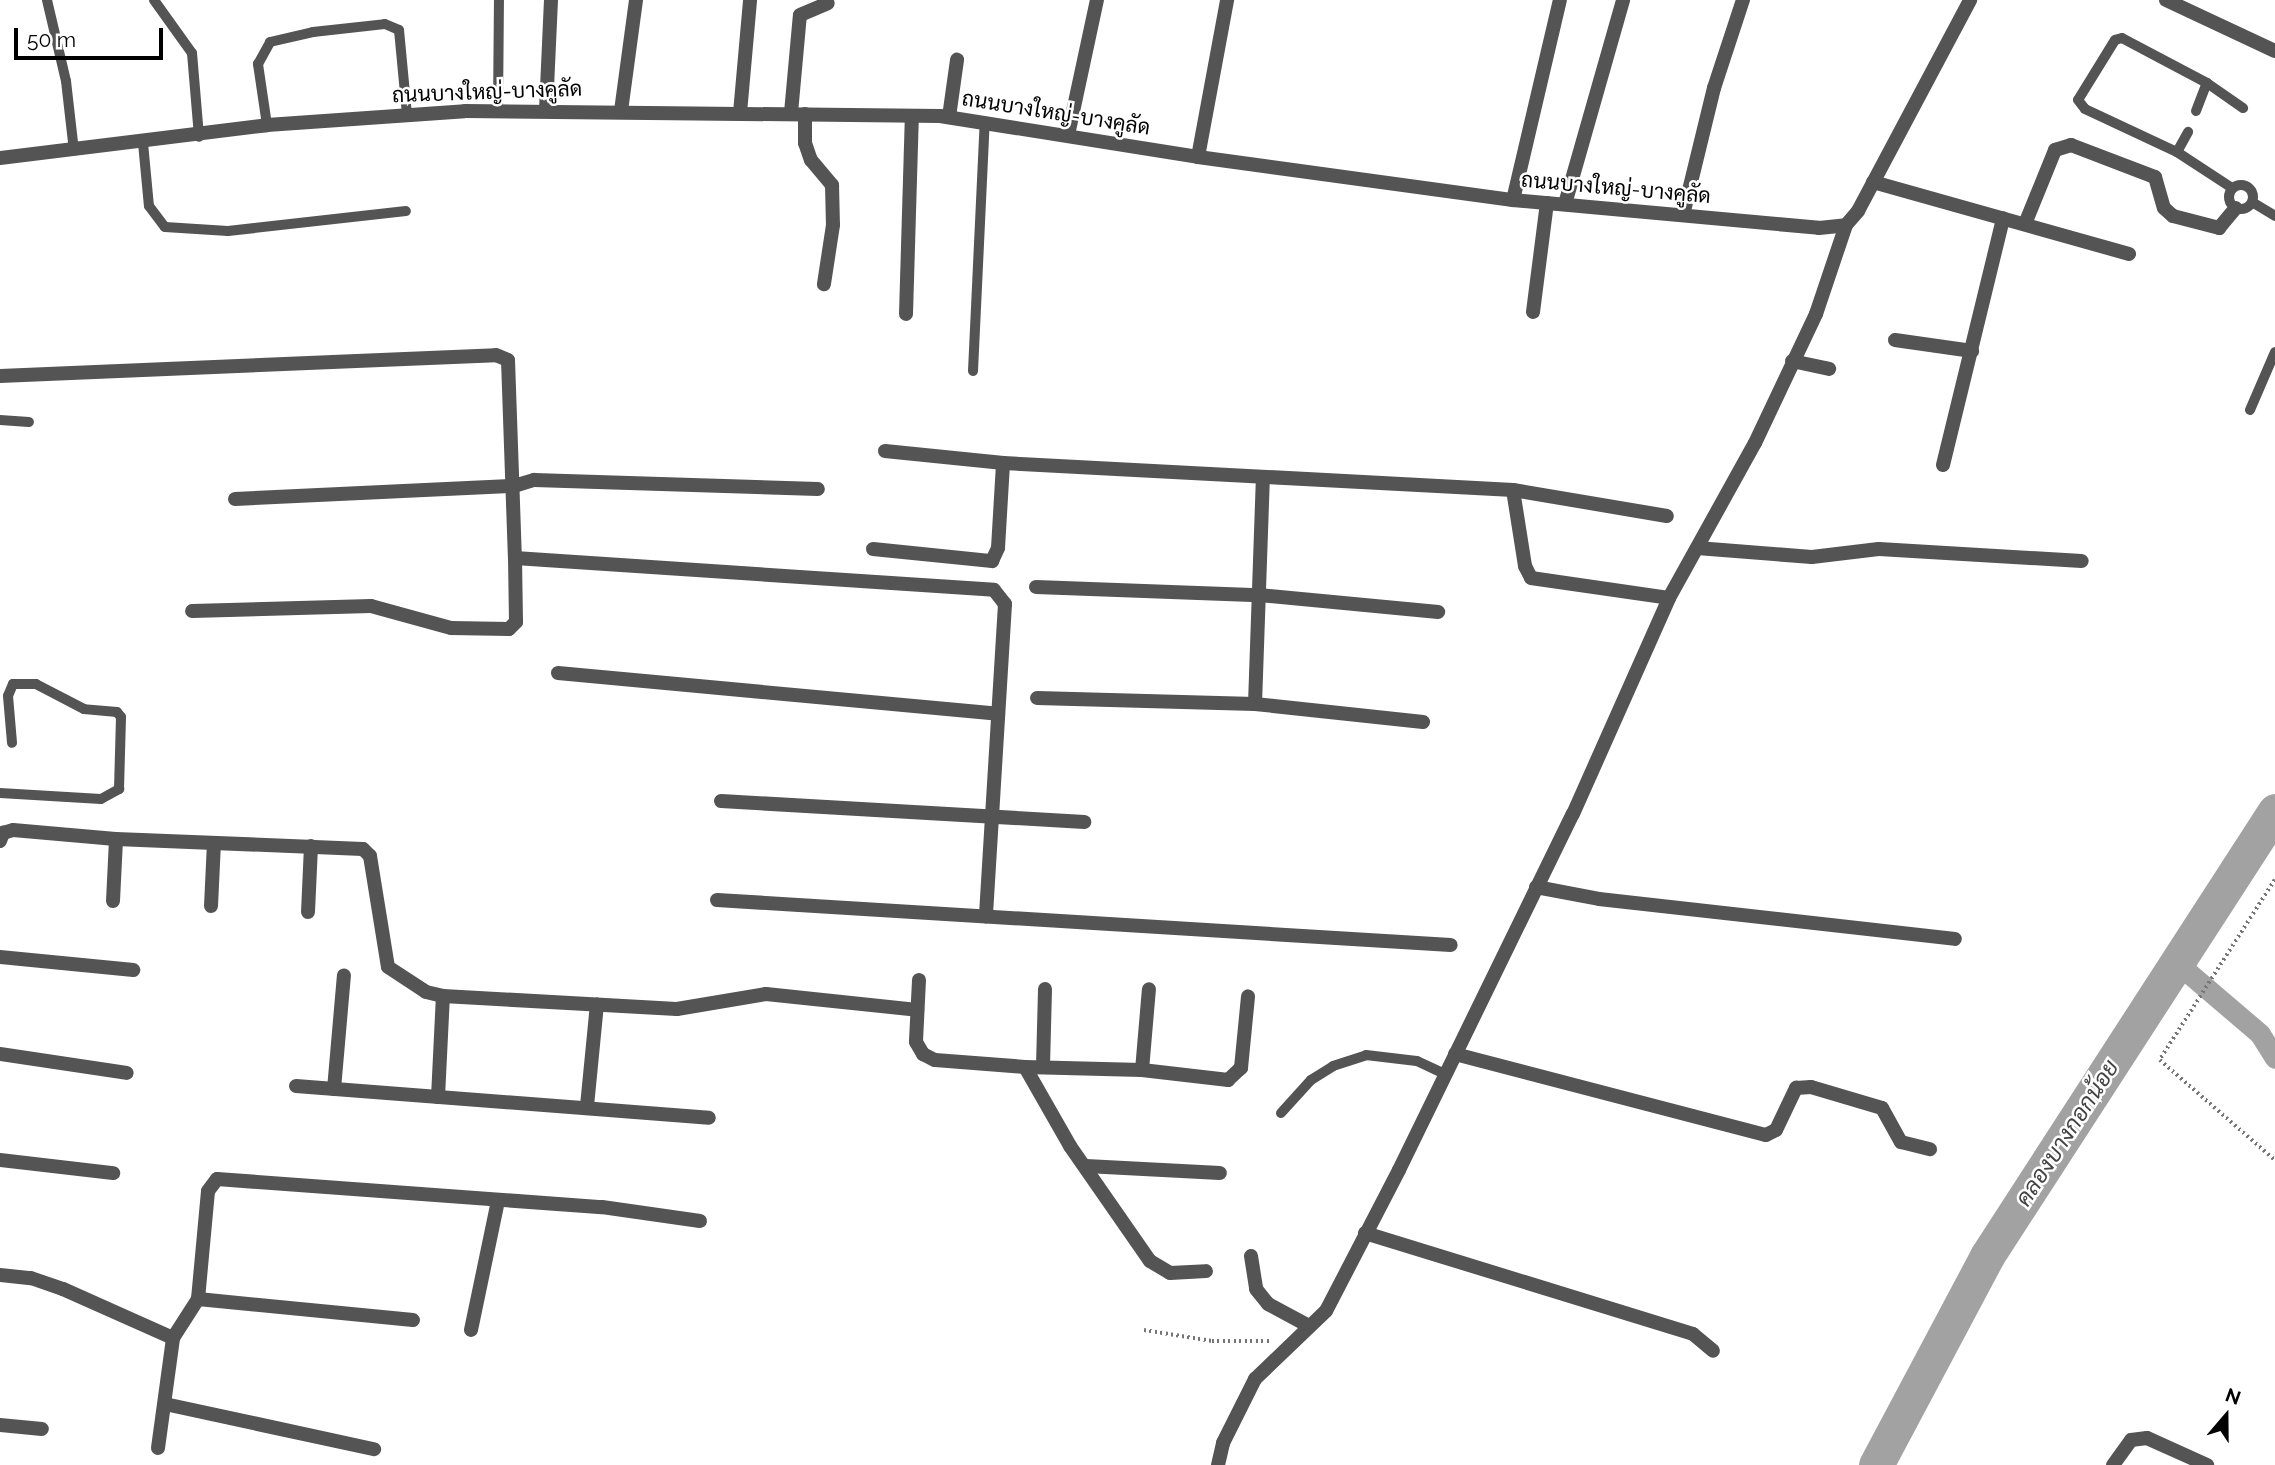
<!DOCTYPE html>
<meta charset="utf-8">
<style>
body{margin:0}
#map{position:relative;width:2275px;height:1465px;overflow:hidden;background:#fff;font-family:Raleway,Sarabun,sans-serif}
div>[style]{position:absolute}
.canal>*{height:21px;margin:-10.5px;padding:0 10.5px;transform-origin:10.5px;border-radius:10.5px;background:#a2a2a2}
.river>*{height:35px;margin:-17.5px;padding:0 17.5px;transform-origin:17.5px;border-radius:17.5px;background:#a2a2a2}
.path>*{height:3.5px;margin-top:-1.75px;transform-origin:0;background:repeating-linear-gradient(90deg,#767676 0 2px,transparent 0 5.5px)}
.service>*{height:10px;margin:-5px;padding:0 5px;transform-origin:5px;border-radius:5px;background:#545454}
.service>.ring{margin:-5px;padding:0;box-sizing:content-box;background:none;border:10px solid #545454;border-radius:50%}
.minor>*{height:14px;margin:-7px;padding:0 7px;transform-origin:7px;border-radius:7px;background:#545454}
.tertiary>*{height:14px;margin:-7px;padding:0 7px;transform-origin:7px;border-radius:7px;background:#545454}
span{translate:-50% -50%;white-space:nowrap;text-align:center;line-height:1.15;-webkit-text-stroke:5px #fff;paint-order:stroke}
.street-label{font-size:21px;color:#000}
.water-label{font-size:23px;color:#434343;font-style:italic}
.north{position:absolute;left:2191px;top:1381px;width:70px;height:70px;-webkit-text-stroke:5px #fff;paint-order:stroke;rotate:20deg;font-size:19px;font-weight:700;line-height:28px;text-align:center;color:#000}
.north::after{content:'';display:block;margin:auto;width:24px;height:32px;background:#000;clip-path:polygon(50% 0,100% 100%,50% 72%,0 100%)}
.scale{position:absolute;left:14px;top:28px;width:149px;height:32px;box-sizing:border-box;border:4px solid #000;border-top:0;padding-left:9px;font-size:21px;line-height:24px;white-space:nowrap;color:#000;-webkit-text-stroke:5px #fff;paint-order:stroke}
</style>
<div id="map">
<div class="canal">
<i style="left:2177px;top:963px;width:109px;rotate:40.5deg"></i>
<i style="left:2260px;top:1034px;width:28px;rotate:58deg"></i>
</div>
<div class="river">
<i style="left:1876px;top:1465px;width:237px;rotate:-62deg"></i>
<i style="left:1987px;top:1256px;width:530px;rotate:-57.09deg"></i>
</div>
<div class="path">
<i style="left:2275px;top:880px;width:214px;rotate:122.6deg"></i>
<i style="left:2160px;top:1060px;width:152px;rotate:41deg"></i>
<i style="left:1144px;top:1330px;width:69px;rotate:9.2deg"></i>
<i style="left:1212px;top:1341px;width:57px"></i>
</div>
<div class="service">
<i style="left:47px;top:0;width:83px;rotate:76.8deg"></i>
<i style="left:66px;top:81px;width:70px;rotate:83.5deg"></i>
<i style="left:154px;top:0;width:65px;rotate:54.4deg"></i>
<i style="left:192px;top:53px;width:84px;rotate:85.2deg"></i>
<i style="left:2207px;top:83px;width:44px;rotate:34.8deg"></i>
<i style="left:498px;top:110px;width:110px;rotate:-89.5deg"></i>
<i style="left:2196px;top:111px;width:30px;rotate:-69deg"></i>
<i style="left:2207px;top:83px;width:96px;rotate:-152.1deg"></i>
<i style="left:2122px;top:38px;width:7px;rotate:164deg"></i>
<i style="left:2115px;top:40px;width:70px;rotate:121.7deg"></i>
<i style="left:2078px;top:100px;width:11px;rotate:52deg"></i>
<i style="left:2085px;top:109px;width:102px;rotate:25.1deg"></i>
<i style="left:2177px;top:152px;width:66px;rotate:33.2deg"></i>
<i style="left:267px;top:125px;width:62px;rotate:-98.4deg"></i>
<i style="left:258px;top:64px;width:25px;rotate:-61deg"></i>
<i style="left:270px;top:42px;width:44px;rotate:-13.1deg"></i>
<i style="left:313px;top:32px;width:72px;rotate:-6.3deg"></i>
<i style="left:385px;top:24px;width:15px;rotate:23deg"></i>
<i style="left:399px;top:30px;width:84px;rotate:84.6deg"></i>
<i style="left:143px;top:143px;width:63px;rotate:84.6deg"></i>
<i style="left:149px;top:206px;width:26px;rotate:53deg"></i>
<i style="left:165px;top:227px;width:63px;rotate:3.6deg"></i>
<i style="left:228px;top:231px;width:179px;rotate:-6.4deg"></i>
<i style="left:2177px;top:152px;width:23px;rotate:-61deg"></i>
<i class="ring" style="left:2229px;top:185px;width:14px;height:14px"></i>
<i style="left:2252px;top:202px;width:27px;rotate:31deg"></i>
<i style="left:973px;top:371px;width:250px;rotate:-87.3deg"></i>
<i style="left:2250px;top:410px;width:63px;rotate:-66.7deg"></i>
<i style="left:0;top:420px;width:29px;rotate:4deg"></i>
<i style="left:0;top:793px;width:101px;rotate:3.4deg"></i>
<i style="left:101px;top:799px;width:21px;rotate:-29deg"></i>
<i style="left:119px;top:789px;width:72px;rotate:-88.4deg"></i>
<i style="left:121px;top:717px;width:6px;rotate:-129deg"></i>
<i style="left:117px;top:712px;width:33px;rotate:-175deg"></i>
<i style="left:84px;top:709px;width:54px;rotate:-152.5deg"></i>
<i style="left:36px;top:684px;width:23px;rotate:180deg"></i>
<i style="left:13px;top:684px;width:13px;rotate:113deg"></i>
<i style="left:8px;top:696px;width:47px;rotate:85.1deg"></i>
<i style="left:1281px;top:1113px;width:45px;rotate:-47.7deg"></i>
<i style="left:1311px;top:1080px;width:26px;rotate:-32deg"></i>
<i style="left:1333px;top:1066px;width:35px;rotate:-18deg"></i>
<i style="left:1366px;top:1055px;width:51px;rotate:6.7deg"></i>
<i style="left:1417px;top:1061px;width:31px;rotate:25deg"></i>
</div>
<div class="minor">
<i style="left:546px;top:110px;width:110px;rotate:-87.4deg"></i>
<i style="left:621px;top:111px;width:112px;rotate:-82.3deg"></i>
<i style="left:740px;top:113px;width:113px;rotate:-84.9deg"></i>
<i style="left:791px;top:113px;width:98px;rotate:-84.8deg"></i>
<i style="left:800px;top:15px;width:30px;rotate:-23deg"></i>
<i style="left:805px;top:114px;width:29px;rotate:90deg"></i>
<i style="left:805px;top:143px;width:18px;rotate:71deg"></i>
<i style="left:811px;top:160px;width:33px;rotate:50deg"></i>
<i style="left:832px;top:185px;width:40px;rotate:88.6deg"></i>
<i style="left:833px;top:225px;width:60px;rotate:98.7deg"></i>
<i style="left:949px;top:117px;width:58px;rotate:-82deg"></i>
<i style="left:1068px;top:135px;width:138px;rotate:-77.9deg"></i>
<i style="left:1198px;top:157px;width:160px;rotate:-79.5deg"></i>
<i style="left:1873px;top:182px;width:266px;rotate:15.7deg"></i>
<i style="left:1513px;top:200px;width:205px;rotate:-76.8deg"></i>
<i style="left:1565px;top:204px;width:212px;rotate:-74.1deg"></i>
<i style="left:1683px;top:215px;width:131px;rotate:-76.3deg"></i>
<i style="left:1714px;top:88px;width:93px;rotate:-71.8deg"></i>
<i style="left:2025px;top:224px;width:80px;rotate:-67.9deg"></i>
<i style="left:2055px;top:150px;width:17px;rotate:-17deg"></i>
<i style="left:2071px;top:145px;width:90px;rotate:20.9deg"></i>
<i style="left:2155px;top:177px;width:32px;rotate:74deg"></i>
<i style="left:2164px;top:208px;width:12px;rotate:42deg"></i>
<i style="left:2173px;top:216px;width:48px;rotate:14.6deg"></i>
<i style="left:2219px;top:228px;width:26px;rotate:-50deg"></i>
<i style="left:1533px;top:312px;width:110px;rotate:-82.7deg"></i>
<i style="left:906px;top:314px;width:198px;rotate:-88.3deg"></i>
<i style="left:1895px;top:340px;width:78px;rotate:8.1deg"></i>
<i style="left:1792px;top:361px;width:38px;rotate:12deg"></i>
<i style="left:0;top:376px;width:496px;rotate:-2.4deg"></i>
<i style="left:496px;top:355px;width:13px;rotate:23deg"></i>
<i style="left:508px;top:360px;width:198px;rotate:88deg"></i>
<i style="left:515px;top:558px;width:64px;rotate:89.1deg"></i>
<i style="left:516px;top:622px;width:10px;rotate:135deg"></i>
<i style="left:509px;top:629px;width:58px;rotate:-179deg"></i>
<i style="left:451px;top:628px;width:83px;rotate:-164.6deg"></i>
<i style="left:371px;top:606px;width:179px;rotate:178.4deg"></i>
<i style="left:885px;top:451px;width:119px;rotate:5.8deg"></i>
<i style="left:1003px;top:463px;width:511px;rotate:3.03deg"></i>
<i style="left:1513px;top:490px;width:77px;rotate:81deg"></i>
<i style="left:1525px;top:566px;width:13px;rotate:63deg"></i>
<i style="left:1531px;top:578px;width:139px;rotate:8.2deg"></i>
<i style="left:1943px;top:465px;width:254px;rotate:-76.3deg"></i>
<i style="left:1513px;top:490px;width:156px;rotate:9.6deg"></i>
<i style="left:235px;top:499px;width:279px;rotate:-2.7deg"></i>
<i style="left:514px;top:486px;width:21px;rotate:-17deg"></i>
<i style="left:534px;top:480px;width:284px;rotate:1.8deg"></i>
<i style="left:1697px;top:548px;width:115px;rotate:4.5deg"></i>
<i style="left:1812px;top:557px;width:67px;rotate:-6.8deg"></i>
<i style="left:1879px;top:549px;width:203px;rotate:3.4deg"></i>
<i style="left:873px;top:549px;width:120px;rotate:5.8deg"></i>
<i style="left:992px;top:561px;width:14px;rotate:-65deg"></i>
<i style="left:998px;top:548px;width:85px;rotate:-86.6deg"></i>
<i style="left:515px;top:558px;width:480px;rotate:3.8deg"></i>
<i style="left:994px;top:590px;width:18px;rotate:52deg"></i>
<i style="left:1005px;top:604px;width:313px;rotate:93.5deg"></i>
<i style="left:1036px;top:587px;width:223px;rotate:2.1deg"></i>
<i style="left:1259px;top:595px;width:180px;rotate:5.4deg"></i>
<i style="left:558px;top:673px;width:442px;rotate:5.3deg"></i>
<i style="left:1037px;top:698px;width:218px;rotate:1.6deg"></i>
<i style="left:1255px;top:704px;width:169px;rotate:6.1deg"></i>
<i style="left:1255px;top:704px;width:226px;rotate:-88deg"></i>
<i style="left:721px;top:801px;width:364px;rotate:3.3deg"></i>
<i style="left:0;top:841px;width:9px;rotate:-69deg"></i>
<i style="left:3px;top:833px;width:10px;rotate:-17deg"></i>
<i style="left:13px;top:830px;width:103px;rotate:5deg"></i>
<i style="left:116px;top:839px;width:247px;rotate:2.3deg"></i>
<i style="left:363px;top:849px;width:10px;rotate:45deg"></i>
<i style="left:370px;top:856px;width:112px;rotate:80.8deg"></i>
<i style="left:388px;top:967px;width:45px;rotate:33.3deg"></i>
<i style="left:426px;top:992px;width:17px;rotate:13deg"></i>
<i style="left:443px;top:996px;width:234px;rotate:3.2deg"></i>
<i style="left:677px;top:1009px;width:90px;rotate:-9.6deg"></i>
<i style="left:766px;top:994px;width:152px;rotate:6deg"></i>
<i style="left:1536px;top:887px;width:64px;rotate:10.8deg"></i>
<i style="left:1599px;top:899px;width:358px;rotate:6.4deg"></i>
<i style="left:717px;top:900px;width:735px;rotate:3.51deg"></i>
<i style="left:113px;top:901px;width:62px;rotate:-87.2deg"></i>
<i style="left:211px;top:906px;width:63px;rotate:-87.3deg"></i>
<i style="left:308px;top:912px;width:66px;rotate:-87.4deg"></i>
<i style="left:0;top:957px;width:134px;rotate:5.6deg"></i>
<i style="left:919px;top:980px;width:62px;rotate:92.8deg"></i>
<i style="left:916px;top:1042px;width:14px;rotate:60deg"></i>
<i style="left:923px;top:1054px;width:13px;rotate:27deg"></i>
<i style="left:935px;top:1060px;width:90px;rotate:4.4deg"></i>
<i style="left:1025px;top:1067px;width:91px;rotate:60.3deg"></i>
<i style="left:1070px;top:1146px;width:140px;rotate:55.2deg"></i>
<i style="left:1150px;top:1261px;width:23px;rotate:31deg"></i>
<i style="left:1170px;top:1273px;width:36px;rotate:-3deg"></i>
<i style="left:0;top:1054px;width:128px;rotate:8.5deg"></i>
<i style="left:1455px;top:1054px;width:321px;rotate:14.6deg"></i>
<i style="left:1766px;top:1135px;width:11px;rotate:-27deg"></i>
<i style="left:1776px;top:1130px;width:47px;rotate:-64.5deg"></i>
<i style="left:1796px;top:1088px;width:15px;rotate:-4deg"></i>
<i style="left:1811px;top:1087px;width:74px;rotate:16.5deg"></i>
<i style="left:1882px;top:1108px;width:39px;rotate:61deg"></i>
<i style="left:1901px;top:1142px;width:30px;rotate:14deg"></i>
<i style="left:1043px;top:1066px;width:77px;rotate:-88.5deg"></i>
<i style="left:1025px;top:1067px;width:117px;rotate:1.5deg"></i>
<i style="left:1142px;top:1070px;width:87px;rotate:6.6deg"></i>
<i style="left:1228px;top:1080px;width:18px;rotate:-43deg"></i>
<i style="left:1241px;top:1068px;width:72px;rotate:-84.4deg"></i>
<i style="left:1142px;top:1070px;width:81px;rotate:-85.1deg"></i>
<i style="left:296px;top:1086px;width:414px;rotate:4.4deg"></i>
<i style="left:334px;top:1089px;width:114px;rotate:-85deg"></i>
<i style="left:438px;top:1097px;width:101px;rotate:-87.2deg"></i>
<i style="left:587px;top:1106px;width:102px;rotate:-84.4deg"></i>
<i style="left:0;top:1160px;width:114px;rotate:6.6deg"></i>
<i style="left:1086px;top:1166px;width:134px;rotate:3deg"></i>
<i style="left:1365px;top:1233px;width:343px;rotate:17.1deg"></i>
<i style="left:1693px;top:1334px;width:26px;rotate:40deg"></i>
<i style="left:1251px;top:1256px;width:33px;rotate:81deg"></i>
<i style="left:1256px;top:1289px;width:19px;rotate:51deg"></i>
<i style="left:1268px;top:1304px;width:47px;rotate:28.2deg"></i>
<i style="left:0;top:1275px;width:31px;rotate:6deg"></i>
<i style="left:31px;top:1278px;width:34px;rotate:19deg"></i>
<i style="left:63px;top:1289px;width:120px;rotate:24deg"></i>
<i style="left:198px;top:1299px;width:216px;rotate:5.6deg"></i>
<i style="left:471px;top:1330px;width:132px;rotate:-78.2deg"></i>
<i style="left:165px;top:1404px;width:214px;rotate:12.2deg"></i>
<i style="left:0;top:1425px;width:42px;rotate:5.4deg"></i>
<i style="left:158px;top:1448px;width:111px;rotate:-82.2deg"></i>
<i style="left:173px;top:1338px;width:46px;rotate:-57.3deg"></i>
<i style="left:198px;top:1299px;width:108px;rotate:-84.7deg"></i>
<i style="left:208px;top:1191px;width:15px;rotate:-53deg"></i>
<i style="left:217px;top:1179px;width:386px;rotate:4.2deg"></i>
<i style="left:602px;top:1207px;width:99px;rotate:8.1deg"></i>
<i style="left:1218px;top:1465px;width:23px;rotate:-77deg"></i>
<i style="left:1223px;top:1443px;width:72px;rotate:-63.4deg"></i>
<i style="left:1255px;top:1379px;width:98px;rotate:-43.8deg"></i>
<i style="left:1326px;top:1311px;width:159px;rotate:-62.6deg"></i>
<i style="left:1399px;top:1170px;width:396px;rotate:-64deg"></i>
<i style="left:1573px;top:814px;width:236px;rotate:-66deg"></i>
<i style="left:1669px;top:598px;width:177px;rotate:-61deg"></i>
<i style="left:1755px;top:443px;width:143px;rotate:-64.7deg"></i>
<i style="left:1816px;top:314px;width:94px;rotate:-71.4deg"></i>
<i style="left:2113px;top:1465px;width:31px;rotate:-54deg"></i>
<i style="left:2131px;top:1440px;width:16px;rotate:-7deg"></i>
<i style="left:2147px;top:1438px;width:66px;rotate:24.2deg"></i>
</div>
<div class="tertiary">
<i style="left:2166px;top:0;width:120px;rotate:25.1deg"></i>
<i style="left:0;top:158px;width:269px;rotate:-7deg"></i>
<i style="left:267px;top:125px;width:198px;rotate:-4deg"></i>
<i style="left:465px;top:111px;width:475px;rotate:0.6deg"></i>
<i style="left:940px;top:116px;width:261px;rotate:9deg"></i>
<i style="left:1198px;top:157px;width:318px;rotate:7.8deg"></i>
<i style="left:1513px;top:200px;width:307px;rotate:5.2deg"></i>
<i style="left:1819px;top:228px;width:27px;rotate:-6deg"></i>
<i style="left:1846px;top:225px;width:18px;rotate:-49deg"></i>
<i style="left:1858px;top:211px;width:239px;rotate:-62deg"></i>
</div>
<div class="street-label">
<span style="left:487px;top:92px;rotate:-2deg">ถนนบางใหญ่-บางคูลัด</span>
<span style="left:1056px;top:113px;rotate:9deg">ถนนบางใหญ่-บางคูลัด</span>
<span style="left:1616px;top:188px;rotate:5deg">ถนนบางใหญ่-บางคูลัด</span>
</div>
<div class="water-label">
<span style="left:2067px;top:1133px;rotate:-57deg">คลองบางกอกน้อย</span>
</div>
<div class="north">N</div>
<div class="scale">50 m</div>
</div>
